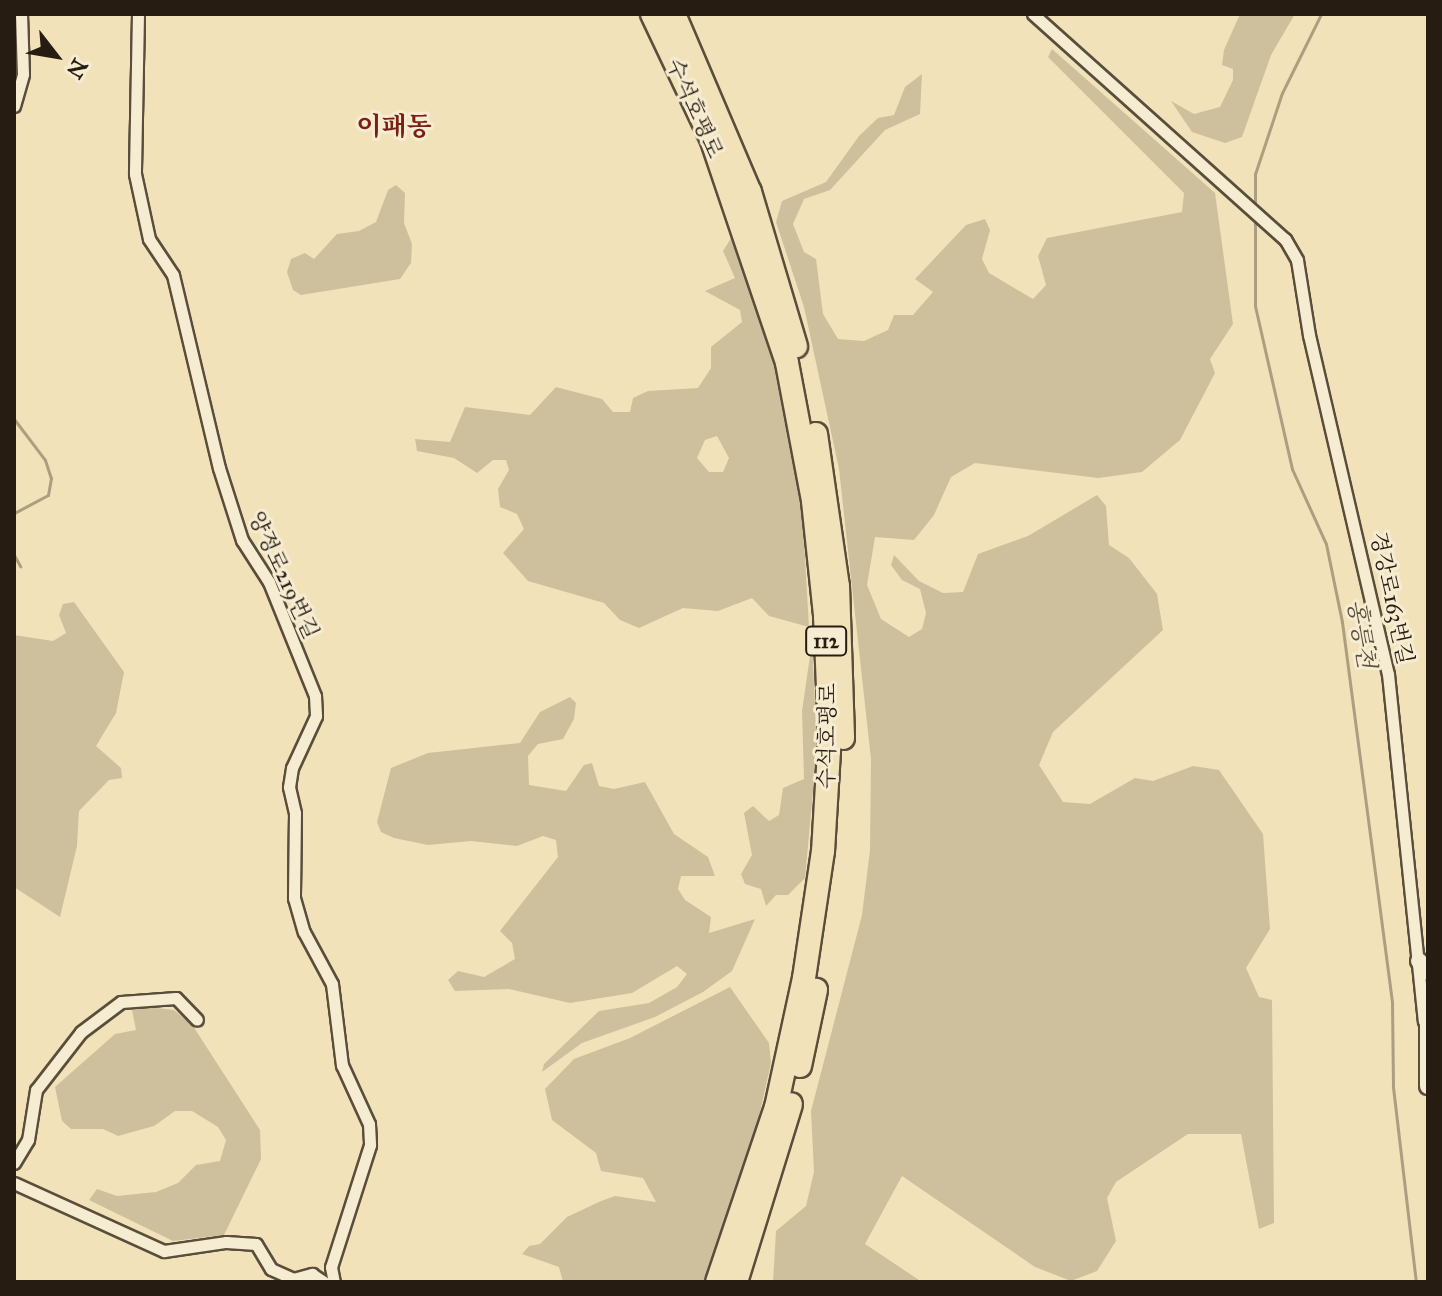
<!DOCTYPE html>
<meta charset="utf-8">
<style>
body{margin:0}
#map{position:relative;width:1442px;height:1296px;overflow:hidden;background:#f1e2ba;font-family:"IM FELL Great Primer","Noto Serif KR",serif}
div>[style]{position:absolute}
.green>*{inset:0;background:#cfc09d}
.stream>*{height:3px;margin:-1.5px;padding:0 1.5px;transform-origin:1.5px;border-radius:1.5px;background:#ac9f81}
.roads{filter:drop-shadow(2px 0 #5a4e3b) drop-shadow(-2px 0 #5a4e3b) drop-shadow(0 2px #5a4e3b) drop-shadow(0 -2px #5a4e3b)}
.street>*{height:11px;margin:-5.5px;padding:0 5.5px;transform-origin:5.5px;border-radius:5.5px;background:#f6ecd2}
.secondary>*{height:16px;margin:-8px;padding:0 8px;transform-origin:8px;border-radius:8px;background:#f6ecd2}
.highway>*{height:22px;margin:-11px;padding:0 11px;transform-origin:11px;border-radius:11px;background:#f1e2ba}
span{translate:-50% -50%;white-space:nowrap;text-align:center;line-height:1.15;-webkit-text-stroke:6px #f6ecd2;paint-order:stroke}
.shield-label span{padding:2px 6px;background:#f6ecd2;border:2px solid;border-radius:6px;-webkit-text-stroke-width:0}
.shield-label{font-size:20px;color:#271c11;font-weight:700}
.street-label{font-size:22px;color:#271c11}
.water-label{font-size:24px;color:#5c503e;font-style:italic}
.quarter-label{font-size:26px;color:#7a1f14;font-weight:700}
.frame{position:absolute;inset:0;border:16px solid #271c11;pointer-events:none}
.north{position:absolute;left:16px;top:16px;width:80px;height:80px;-webkit-text-stroke:6px #f6ecd2;paint-order:stroke;rotate:121deg;font-size:22px;font-weight:700;line-height:32px;text-align:center;color:#271c11}
.north::after{content:'';display:block;margin:auto;width:28px;height:36px;background:#271c11;clip-path:polygon(50% 0,100% 100%,50% 72%,0 100%)}
</style>
<div id="map">
<div class="green">
<i style="clip-path:polygon(1240px 14px,1295px 14px,1271px 55px,1242px 137px,1225px 143px,1192px 132px,1171px 101px,1194px 114px,1220px 107px,1233px 80px,1233px 69px,1222px 65px,1224px 50px)"></i>
<i style="clip-path:polygon(1052px 49px,1215px 193px,1233px 324px,1210px 359px,1215px 373px,1180px 440px,1142px 472px,1098px 478px,975px 463px,951px 477px,934px 515px,914px 540px,875px 537px,867px 585px,881px 619px,909px 637px,922px 629px,926px 613px,920px 589px,902px 580px,891px 565px,894px 555px,919px 581px,943px 593px,963px 592px,978px 554px,1028px 536px,1097px 495px,1106px 506px,1109px 545px,1129px 558px,1157px 594px,1163px 630px,1053px 732px,1039px 765px,1063px 802px,1090px 804px,1135px 778px,1153px 781px,1193px 766px,1219px 770px,1263px 834px,1270px 929px,1246px 968px,1259px 997px,1272px 1000px,1274px 1223px,1259px 1229px,1241px 1134px,1188px 1134px,1116px 1182px,1107px 1198px,1116px 1241px,1097px 1271px,1071px 1281px,1035px 1267px,902px 1176px,865px 1244px,922px 1282px,773px 1282px,776px 1231px,806px 1206px,814px 1172px,811px 1111px,862px 915px,870px 850px,871px 759px,839px 469px,804px 307px,776px 222px,782px 201px,826px 182px,859px 136px,878px 118px,894px 115px,905px 87px,922px 74px,920px 114px,885px 130px,830px 190px,804px 199px,793px 224px,804px 252px,816px 259px,823px 314px,838px 339px,864px 341px,888px 330px,894px 315px,913px 315px,933px 292px,915px 279px,966px 225px,985px 219px,990px 230px,982px 259px,989px 273px,1033px 299px,1046px 285px,1038px 256px,1047px 238px,1182px 212px,1184px 193px,1048px 57px)"></i>
<i style="clip-path:polygon(396px 185px,405px 193px,404px 223px,412px 244px,411px 263px,400px 279px,301px 295px,293px 290px,287px 272px,291px 259px,305px 253px,314px 259px,337px 234px,359px 231px,376px 222px,388px 190px)"></i>
<i style="clip-path:polygon(evenodd,733px 235px,758px 298px,800px 471px,809px 627px,769px 616px,752px 598px,718px 611px,683px 608px,639px 628px,620px 620px,604px 603px,528px 581px,503px 553px,524px 529px,517px 514px,500px 507px,498px 489px,509px 470px,506px 460px,493px 460px,477px 473px,454px 458px,417px 451px,415px 439px,450px 442px,465px 407px,530px 415px,556px 387px,602px 399px,613px 412px,630px 412px,633px 398px,648px 391px,698px 388px,711px 368px,711px 347px,742px 322px,740px 310px,705px 291px,735px 278px,723px 251px,733px 235px,717px 436px,729px 458px,723px 472px,709px 472px,697px 458px,705px 440px,717px 436px)"></i>
<i style="clip-path:polygon(74px 602px,124px 672px,116px 713px,96px 746px,121px 768px,122px 778px,109px 780px,79px 811px,77px 846px,60px 917px,14px 887px,14px 635px,53px 641px,66px 633px,59px 615px,63px 604px)"></i>
<i style="clip-path:polygon(812px 642px,817px 748px,805px 878px,788px 895px,776px 895px,766px 906px,761px 889px,745px 884px,741px 874px,752px 855px,744px 813px,753px 806px,769px 821px,779px 815px,783px 788px,804px 779px,802px 711px)"></i>
<i style="clip-path:polygon(570px 697px,576px 703px,574px 719px,563px 739px,538px 744px,528px 756px,529px 785px,566px 791px,584px 765px,592px 763px,599px 786px,614px 789px,645px 782px,674px 834px,708px 857px,715px 876px,681px 876px,678px 889px,685px 900px,711px 917px,709px 933px,755px 919px,732px 971px,703px 992px,655px 1017px,582px 1043px,542px 1072px,544px 1064px,599px 1011px,649px 1003px,677px 987px,687px 974px,677px 966px,632px 993px,570px 1003px,509px 989px,455px 991px,448px 980px,458px 971px,484px 977px,515px 959px,512px 943px,500px 931px,558px 857px,556px 840px,543px 836px,517px 846px,471px 841px,428px 845px,394px 838px,381px 832px,377px 822px,391px 768px,428px 753px,520px 743px,540px 712px)"></i>
<i style="clip-path:polygon(730px 987px,769px 1043px,771px 1063px,758px 1121px,705px 1282px,563px 1282px,559px 1267px,522px 1254px,529px 1246px,540px 1244px,567px 1217px,601px 1201px,615px 1196px,656px 1202px,643px 1178px,601px 1171px,596px 1153px,552px 1120px,545px 1089px,574px 1059px,630px 1038px)"></i>
<i style="clip-path:polygon(139px 1006px,174px 1010px,193px 1026px,260px 1130px,261px 1159px,224px 1235px,173px 1241px,89px 1200px,97px 1189px,117px 1196px,156px 1192px,178px 1183px,196px 1165px,220px 1161px,226px 1140px,218px 1127px,192px 1111px,175px 1111px,154px 1126px,118px 1136px,103px 1129px,71px 1129px,62px 1121px,55px 1087px,115px 1034px,136px 1030px,132px 1010px)"></i>
</div>
<div class="stream">
<i style="left:1255px;top:208px;width:34px;rotate:-90deg"></i>
<i style="left:1255px;top:174px;width:85px;rotate:-71.6deg"></i>
<i style="left:1282px;top:93px;width:88px;rotate:-63.7deg"></i>
<i style="left:1255px;top:216px;width:90px;rotate:90deg"></i>
<i style="left:1255px;top:306px;width:167px;rotate:77.2deg"></i>
<i style="left:1292px;top:469px;width:82px;rotate:65.6deg"></i>
<i style="left:1326px;top:544px;width:80px;rotate:78.4deg"></i>
<i style="left:1342px;top:622px;width:384px;rotate:82.5deg"></i>
<i style="left:1392px;top:1003px;width:84px;rotate:89.3deg"></i>
<i style="left:1393px;top:1087px;width:196px;rotate:83.3deg"></i>
<i style="left:14px;top:419px;width:51px;rotate:52.9deg"></i>
<i style="left:45px;top:460px;width:19px;rotate:72deg"></i>
<i style="left:51px;top:478px;width:17px;rotate:100deg"></i>
<i style="left:48px;top:495px;width:38px;rotate:152deg"></i>
<i style="left:14px;top:555px;width:13px;rotate:61deg"></i>
</div>
<div class="roads">
<div class="street">
<i style="left:138px;top:14px;width:160px;rotate:91.1deg"></i>
<i style="left:135px;top:174px;width:66px;rotate:77.8deg"></i>
<i style="left:149px;top:239px;width:43px;rotate:56.3deg"></i>
<i style="left:173px;top:275px;width:198px;rotate:76.6deg"></i>
<i style="left:219px;top:468px;width:76px;rotate:72.3deg"></i>
<i style="left:242px;top:540px;width:50px;rotate:57.3deg"></i>
<i style="left:269px;top:582px;width:123px;rotate:68deg"></i>
<i style="left:315px;top:696px;width:20px;rotate:87deg"></i>
<i style="left:316px;top:716px;width:57px;rotate:114.8deg"></i>
<i style="left:292px;top:768px;width:19px;rotate:99deg"></i>
<i style="left:289px;top:787px;width:27px;rotate:77deg"></i>
<i style="left:295px;top:813px;width:85px;rotate:90.7deg"></i>
<i style="left:294px;top:898px;width:35px;rotate:74deg"></i>
<i style="left:304px;top:932px;width:59px;rotate:61.7deg"></i>
<i style="left:332px;top:984px;width:82px;rotate:83deg"></i>
<i style="left:342px;top:1065px;width:65px;rotate:65.4deg"></i>
<i style="left:369px;top:1124px;width:21px;rotate:87deg"></i>
<i style="left:370px;top:1145px;width:128px;rotate:107.7deg"></i>
<i style="left:331px;top:1267px;width:15px;rotate:79deg"></i>
<i style="left:1033px;top:14px;width:338px;rotate:41.8deg"></i>
<i style="left:1285px;top:239px;width:24px;rotate:60deg"></i>
<i style="left:1297px;top:260px;width:76px;rotate:80.9deg"></i>
<i style="left:1309px;top:335px;width:348px;rotate:76.9deg"></i>
<i style="left:1388px;top:674px;width:349px;rotate:84.1deg"></i>
<i style="left:14px;top:106px;width:33px;rotate:-74deg"></i>
<i style="left:23px;top:74px;width:60px;rotate:-91.9deg"></i>
<i style="left:14px;top:1163px;width:27px;rotate:-59deg"></i>
<i style="left:28px;top:1140px;width:51px;rotate:-80.9deg"></i>
<i style="left:36px;top:1090px;width:73px;rotate:-52.2deg"></i>
<i style="left:81px;top:1032px;width:50px;rotate:-36.9deg"></i>
<i style="left:121px;top:1002px;width:55px;rotate:-4.2deg"></i>
<i style="left:176px;top:998px;width:30px;rotate:46deg"></i>
<i style="left:14px;top:1183px;width:165px;rotate:24.4deg"></i>
<i style="left:164px;top:1251px;width:63px;rotate:-8.3deg"></i>
<i style="left:226px;top:1242px;width:30px;rotate:4deg"></i>
<i style="left:256px;top:1244px;width:29px;rotate:59deg"></i>
<i style="left:271px;top:1269px;width:24px;rotate:24deg"></i>
<i style="left:293px;top:1279px;width:20px;rotate:-15deg"></i>
<i style="left:312px;top:1274px;width:14px;rotate:34deg"></i>
</div>
<div class="secondary">
<i style="left:1419px;top:961px;width:14px;rotate:51deg"></i>
<i style="left:1428px;top:1020px;width:66px;rotate:90deg"></i>
</div>
<div class="highway">
<i style="left:652px;top:14px;width:137px;rotate:64.6deg"></i>
<i style="left:711px;top:138px;width:237px;rotate:71.3deg"></i>
<i style="left:787px;top:363px;width:140px;rotate:79.3deg"></i>
<i style="left:813px;top:501px;width:116px;rotate:84deg"></i>
<i style="left:825px;top:616px;width:118px;rotate:87.6deg"></i>
<i style="left:830px;top:734px;width:117px;rotate:93.4deg"></i>
<i style="left:823px;top:851px;width:128px;rotate:98.5deg"></i>
<i style="left:804px;top:978px;width:132px;rotate:102.2deg"></i>
<i style="left:776px;top:1107px;width:185px;rotate:108.6deg"></i>
<i style="left:674px;top:14px;width:194px;rotate:66.9deg"></i>
<i style="left:750px;top:192px;width:161px;rotate:73.4deg"></i>
<i style="left:816px;top:434px;width:154px;rotate:81.8deg"></i>
<i style="left:838px;top:586px;width:152px;rotate:88.1deg"></i>
<i style="left:800px;top:1066px;width:78px;rotate:-78.1deg"></i>
<i style="left:736px;top:1282px;width:186px;rotate:-72.8deg"></i>
</div>
</div>
<div class="shield-label">
<span style="left:826px;top:641px">112</span>
</div>
<div class="street-label">
<span style="left:695px;top:108px;rotate:66deg">수석호평로</span>
<span style="left:284px;top:575px;rotate:65deg">양정로219번길</span>
<span style="left:1392px;top:598px;rotate:78deg">경강로163번길</span>
<span style="left:827px;top:736px;rotate:-89deg">수석호평로</span>
</div>
<div class="water-label">
<span style="left:1361px;top:634px;rotate:81deg">홍릉천</span>
</div>
<div class="quarter-label">
<span style="left:394px;top:127px">이패동</span>
</div>
<div class="frame"></div>
<div class="north">N</div>
</div>
